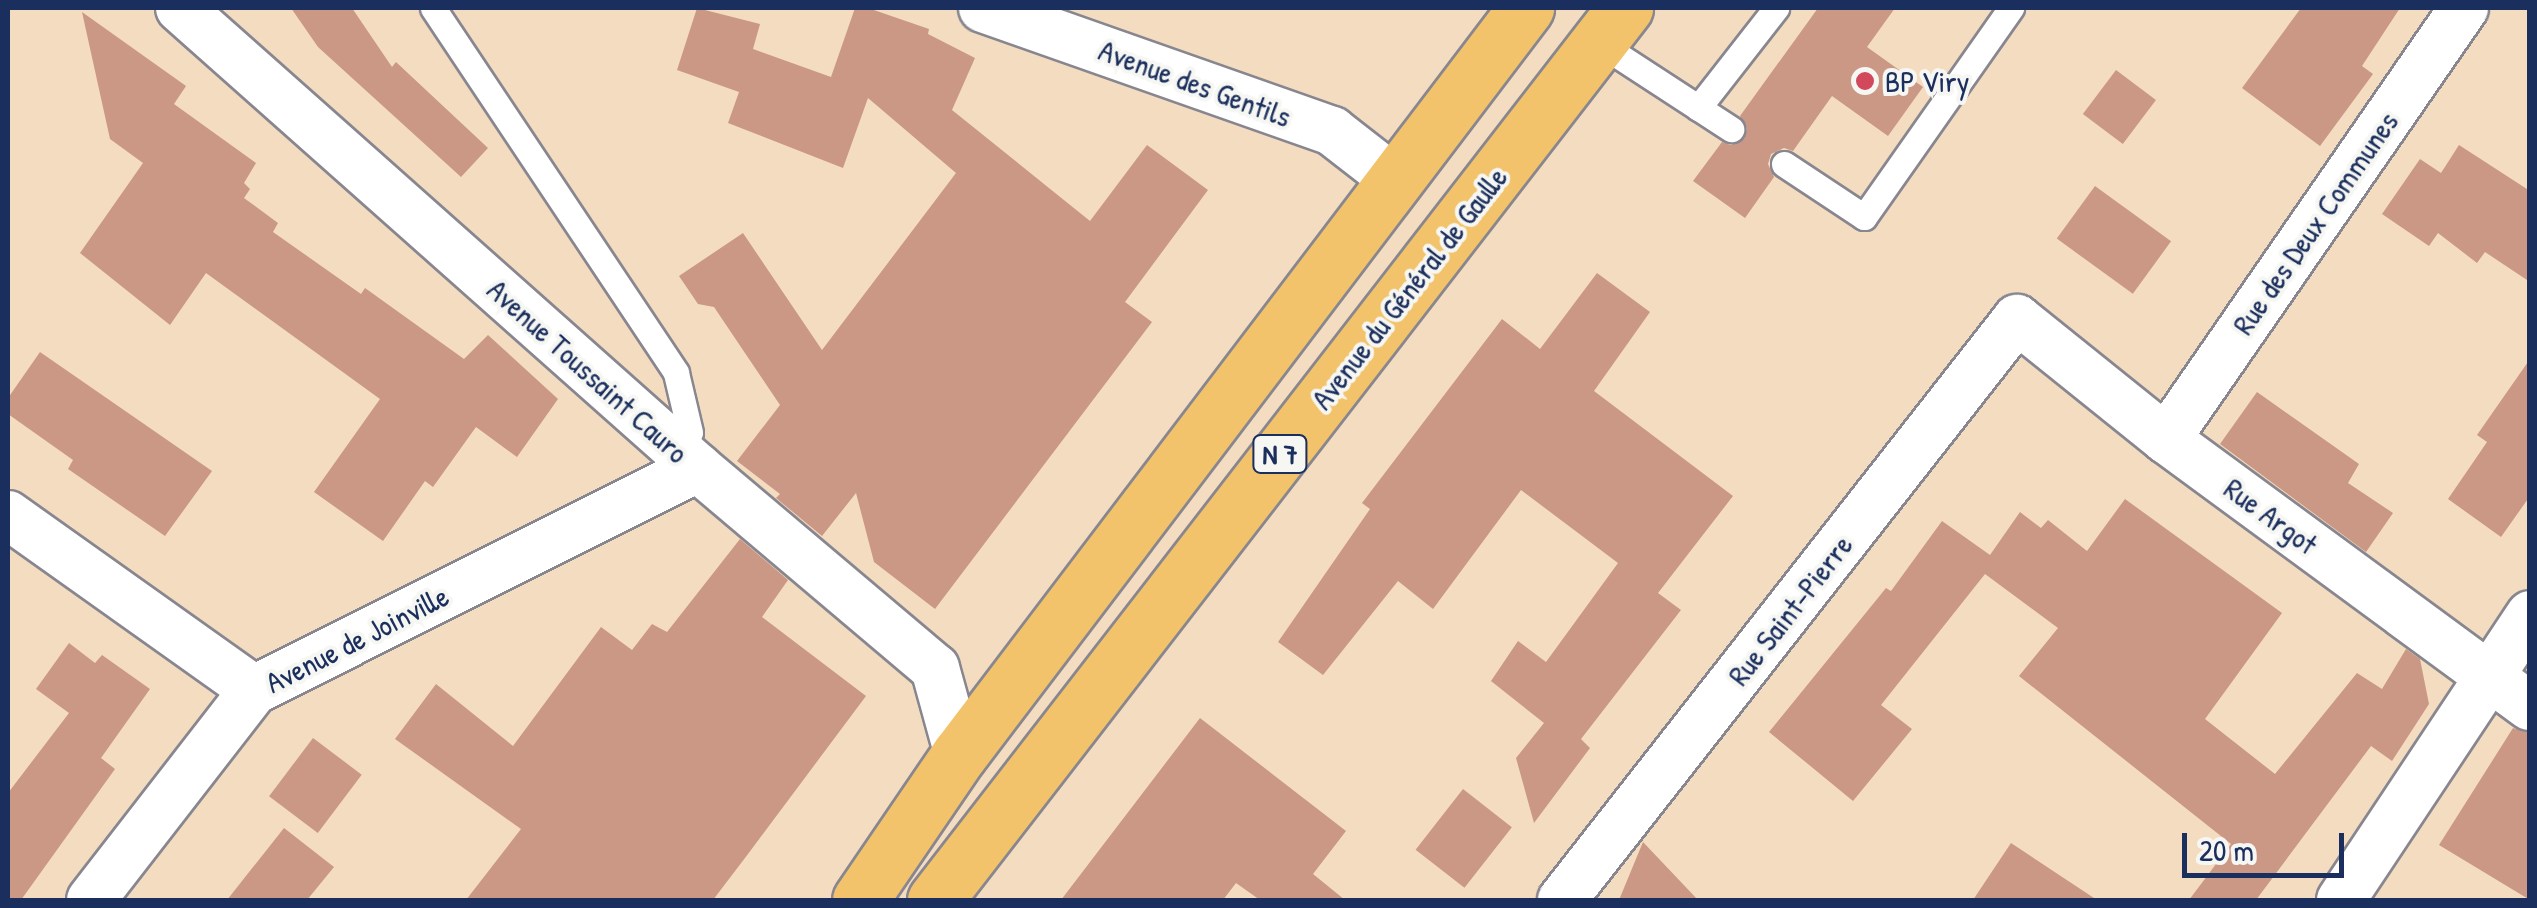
<!DOCTYPE html>
<meta charset="utf-8">
<style>
body{margin:0}
#map{position:relative;width:2537px;height:908px;overflow:hidden;background:#f4dcc0;font-family:"Patrick Hand",sans-serif}
div>[style]{position:absolute}
.building>*{inset:0;background:#ca9885;transform-origin:0 0}
.roads{filter:drop-shadow(2px 0 #88868f) drop-shadow(-2px 0 #88868f) drop-shadow(0 2px #88868f) drop-shadow(0 -2px #88868f)}
.lane>*{height:25px;margin:-12.5px;padding:0 12.5px;transform-origin:12.5px;border-radius:12.5px;background:#fff}
.street>*{height:48px;margin:-24px;padding:0 24px;transform-origin:24px;border-radius:24px;background:#fff}
.primary>*{height:55px;margin:-27.5px;padding:0 27.5px;transform-origin:27.5px;border-radius:27.5px;background:#f2c36a}
.dots>*{width:28px;height:28px;translate:-50% -50%;box-sizing:border-box;border:5px solid #f6f6f2;border-radius:50%}
span{translate:-50% -50%;white-space:nowrap;text-align:center;line-height:1.15;-webkit-text-stroke:8px #f6f6f2;paint-order:stroke}
.shield-label span{padding:2px 8px;background:#f6f6f2;border:2px solid;border-radius:8px;-webkit-text-stroke-width:0}
.shield-label{font-size:28px;color:#1b2f5e;font-weight:700}
.poi-label{font-size:30px;color:#1b2f5e}
.left{translate:0 -50%;text-align:left}
.street-label{font-size:30px;color:#1b2f5e}
.frame{position:absolute;inset:0;border:10px solid #1b2f5e;pointer-events:none}
.scale{position:absolute;left:2182px;top:833px;width:162px;height:45px;box-sizing:border-box;border:5px solid #1b2f5e;border-top:0;padding-left:12px;font-size:30px;line-height:35px;white-space:nowrap;color:#1b2f5e;-webkit-text-stroke:8px #f6f6f2;paint-order:stroke}
</style>
<div id="map">
<div class="building">
<i style="clip-path:polygon(291px 8px,352px 8px,392px 67px,396px 62px,488px 148px,461px 177px,318px 47px)"></i>
<i style="clip-path:polygon(697px 8px,760px 24px,753px 49px,831px 77px,855px 8px,868px 8px,929px 29px,928px 34px,975px 58px,952px 110px,1090px 221px,1147px 145px,1208px 190px,1125px 302px,1152px 322px,935px 609px,874px 562px,856px 493px,822px 536px,776px 498px,780px 494px,737px 461px,780px 405px,714px 307px,698px 304px,679px 276px,743px 233px,822px 350px,956px 173px,868px 98px,843px 168px,728px 123px,739px 92px,677px 70px)"></i>
<i style="clip-path:polygon(1818px 8px,1895px 8px,1867px 47px,1923px 87px,1888px 136px,1832px 96px,1793px 151px,1784px 148px,1771px 154px,1768px 164px,1774px 177px,1745px 218px,1693px 181px,1722px 142px,1731px 145px,1744px 139px,1747px 129px,1740px 116px)"></i>
<i style="clip-path:polygon(2301px 8px,2400px 8px,2362px 66px,2373px 74px,2320px 146px,2242px 88px)"></i>
<i style="clip-path:polygon(82px 12px,186px 86px,174px 104px,256px 163px,244px 183px,250px 189px,244px 198px,278px 223px,273px 232px,361px 294px,365px 288px,464px 359px,488px 335px,558px 399px,517px 457px,476px 427px,433px 487px,425px 481px,383px 541px,314px 492px,380px 399px,206px 273px,170px 325px,80px 253px,143px 163px,110px 139px)"></i>
<i style="left:2116px;top:70px;width:50px;height:55px;rotate:37deg"></i>
<i style="clip-path:polygon(2459px 145px,2530px 191px,2530px 282px,2485px 252px,2477px 263px,2438px 233px,2429px 246px,2382px 214px,2420px 159px,2441px 173px)"></i>
<i style="left:2095px;top:186px;width:94px;height:65px;rotate:36deg"></i>
<i style="clip-path:polygon(1597px 273px,1650px 312px,1594px 391px,1733px 496px,1658px 593px,1681px 610px,1581px 739px,1590px 748px,1534px 823px,1516px 758px,1544px 723px,1491px 681px,1518px 641px,1546px 662px,1618px 563px,1521px 490px,1433px 609px,1398px 581px,1323px 675px,1278px 642px,1370px 509px,1362px 503px,1502px 319px,1540px 349px)"></i>
<i style="clip-path:polygon(40px 352px,212px 471px,165px 536px,68px 469px,73px 460px,8px 414px,8px 398px)"></i>
<i style="clip-path:polygon(2530px 359px,2530px 496px,2501px 537px,2448px 499px,2487px 442px,2477px 435px)"></i>
<i style="clip-path:polygon(2257px 392px,2359px 464px,2348px 483px,2393px 513px,2366px 552px,2220px 444px)"></i>
<i style="clip-path:polygon(2125px 499px,2282px 613px,2205px 719px,2275px 774px,2357px 673px,2382px 689px,2406px 649px,2420px 659px,2429px 704px,2392px 761px,2371px 746px,2256px 900px,2189px 900px,2231px 844px,2019px 676px,2058px 628px,1985px 574px,1881px 705px,1912px 729px,1853px 801px,1769px 732px,1886px 588px,1891px 591px,1942px 521px,1990px 555px,2020px 512px,2041px 528px,2048px 520px,2087px 551px)"></i>
<i style="clip-path:polygon(740px 539px,788px 580px,762px 617px,866px 696px,748px 854px,713px 900px,466px 900px,521px 829px,395px 739px,436px 684px,513px 746px,601px 627px,632px 650px,652px 624px,667px 632px)"></i>
<i style="clip-path:polygon(69px 643px,95px 663px,102px 655px,150px 689px,101px 758px,115px 769px,21px 900px,8px 900px,8px 793px,69px 713px,36px 689px)"></i>
<i style="clip-path:polygon(1200px 718px,1346px 831px,1313px 874px,1345px 900px,1260px 900px,1236px 883px,1223px 900px,1061px 900px)"></i>
<i style="clip-path:polygon(2513px 728px,2530px 733px,2530px 900px,2439px 845px)"></i>
<i style="left:313px;top:738px;width:61px;height:73px;rotate:37deg"></i>
<i style="left:1463px;top:789px;width:62px;height:77px;rotate:38deg"></i>
<i style="clip-path:polygon(284px 828px,334px 867px,307px 900px,227px 900px)"></i>
<i style="clip-path:polygon(1643px 842px,1698px 900px,1619px 900px)"></i>
<i style="clip-path:polygon(2011px 843px,2097px 900px,1973px 900px)"></i>
</div>
<div class="roads">
<div class="lane">
<i style="left:433px;top:8px;width:438px;rotate:56.3deg"></i>
<i style="left:676px;top:373px;width:61px;rotate:76.7deg"></i>
<i style="left:1599px;top:43px;width:158px;rotate:33.1deg"></i>
<i style="left:1698px;top:108px;width:127px;rotate:-52deg"></i>
<i style="left:1784px;top:164px;width:96px;rotate:33.5deg"></i>
<i style="left:1864px;top:217px;width:256px;rotate:-54.9deg"></i>
</div>
<div class="street">
<i style="left:180px;top:8px;width:693px;rotate:41.61deg"></i>
<i style="left:698px;top:468px;width:310px;rotate:40.2deg"></i>
<i style="left:935px;top:668px;width:90px;rotate:74.6deg"></i>
<i style="left:983px;top:8px;width:370px;rotate:19.4deg"></i>
<i style="left:1332px;top:131px;width:80px;rotate:37.9deg"></i>
<i style="left:2166px;top:439px;width:524px;rotate:-55.34deg"></i>
<i style="left:8px;top:515px;width:302px;rotate:35.4deg"></i>
<i style="left:91px;top:900px;width:266px;rotate:-52.2deg"></i>
<i style="left:254px;top:690px;width:496px;rotate:-26.6deg"></i>
<i style="left:1562px;top:900px;width:738px;rotate:-51.93deg"></i>
<i style="left:2017px;top:319px;width:191px;rotate:38.8deg"></i>
<i style="left:2166px;top:439px;width:451px;rotate:36.3deg"></i>
<i style="left:2341px;top:900px;width:342px;rotate:-56.4deg"></i>
</div>
<div class="primary">
<i style="left:860px;top:900px;width:176px;rotate:-55.7deg"></i>
<i style="left:959px;top:755px;width:938px;rotate:-52.8deg"></i>
<i style="left:935px;top:900px;width:1128px;rotate:-52.28deg"></i>
</div>
</div>
<div class="dots">
<i style="left:1865px;top:81px;background:#d1495b"></i>
</div>
<div class="shield-label">
<span style="left:1280px;top:454px">N 7</span>
</div>
<div class="poi-label">
<span class="left" style="left:1885px;top:81px">BP Viry</span>
</div>
<div class="street-label">
<span style="left:1195px;top:83px;rotate:20deg">Avenue des Gentils</span>
<span style="left:2315px;top:223px;rotate:-55deg">Rue des Deux Communes</span>
<span style="left:1409px;top:288px;rotate:-52deg">Avenue du Général de Gaulle</span>
<span style="left:588px;top:371px;rotate:42deg">Avenue Toussaint Cauro</span>
<span style="left:2271px;top:516px;rotate:36deg">Rue Argot</span>
<span style="left:1790px;top:610px;rotate:-52deg">Rue Saint-Pierre</span>
<span style="left:357px;top:639px;rotate:-27deg">Avenue de Joinville</span>
</div>
<div class="frame"></div>
<div class="scale">20 m</div>
</div>
